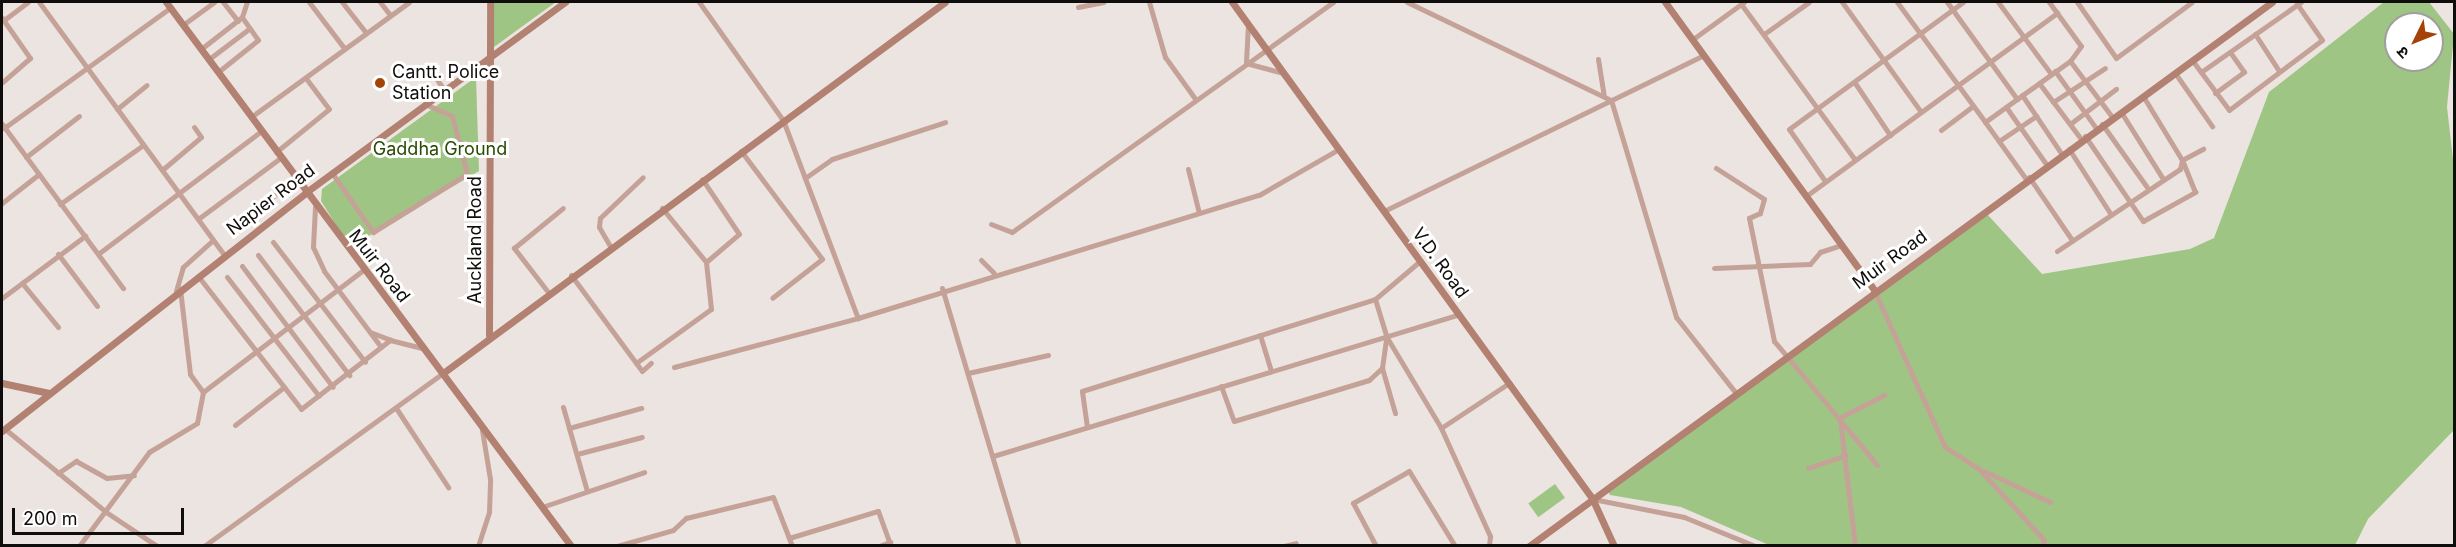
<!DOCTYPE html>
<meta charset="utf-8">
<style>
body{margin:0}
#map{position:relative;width:2456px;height:547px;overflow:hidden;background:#ece4e0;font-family:Inter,"Noto Sans Devanagari",sans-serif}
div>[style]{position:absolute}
.green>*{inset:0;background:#9fc584;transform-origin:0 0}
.street>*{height:5px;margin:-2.5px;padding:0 2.5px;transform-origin:2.5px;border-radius:2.5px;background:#c5a297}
.secondary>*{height:7px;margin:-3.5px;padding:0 3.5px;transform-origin:3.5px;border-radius:3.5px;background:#b38171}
.dots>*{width:16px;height:16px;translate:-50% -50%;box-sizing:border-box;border:3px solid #fff;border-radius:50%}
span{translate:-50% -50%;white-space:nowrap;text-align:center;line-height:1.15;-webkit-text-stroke:6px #fff;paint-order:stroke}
.poi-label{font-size:18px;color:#100e0c}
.left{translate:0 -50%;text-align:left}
.park-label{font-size:18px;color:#294b03}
.street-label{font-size:18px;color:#100e0c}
.frame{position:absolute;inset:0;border:3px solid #100e0c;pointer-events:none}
.north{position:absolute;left:2384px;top:12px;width:60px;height:60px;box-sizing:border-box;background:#fff;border:2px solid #9f9f9e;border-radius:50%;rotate:227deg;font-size:16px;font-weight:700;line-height:24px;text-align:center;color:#100e0c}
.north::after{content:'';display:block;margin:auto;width:21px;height:27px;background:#a54207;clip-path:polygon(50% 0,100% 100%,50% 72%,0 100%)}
.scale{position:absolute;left:12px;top:508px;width:172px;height:27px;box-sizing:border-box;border:3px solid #100e0c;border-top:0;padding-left:8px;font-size:18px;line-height:21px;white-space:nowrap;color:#100e0c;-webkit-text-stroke:4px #fff;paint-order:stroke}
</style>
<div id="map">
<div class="green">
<i style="clip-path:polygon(494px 2px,556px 2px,494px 47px)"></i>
<i style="clip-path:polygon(evenodd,2384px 2px,2429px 2px,2454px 34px,2447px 107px,2454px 168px,2454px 430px,2368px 519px,2355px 545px,1769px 545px,1681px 507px,1610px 495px,1607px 490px,1987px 214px,2042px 274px,2190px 249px,2214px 238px,2269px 92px,2384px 2px,2396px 24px,2432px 24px,2432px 60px,2396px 60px,2396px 24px)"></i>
<i style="clip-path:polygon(476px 77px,479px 171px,350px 247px,321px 201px,322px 189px)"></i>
<i style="left:1555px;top:484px;width:17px;height:33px;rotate:54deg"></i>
</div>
<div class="street">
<i style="left:39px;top:2px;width:313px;rotate:53.8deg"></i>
<i style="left:223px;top:2px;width:24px;rotate:52deg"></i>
<i style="left:309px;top:2px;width:58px;rotate:52.7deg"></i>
<i style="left:342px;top:2px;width:39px;rotate:52deg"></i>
<i style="left:380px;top:2px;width:16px;rotate:52deg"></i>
<i style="left:699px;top:2px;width:145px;rotate:54.6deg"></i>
<i style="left:783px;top:120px;width:212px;rotate:69.3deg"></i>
<i style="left:1149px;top:2px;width:57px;rotate:73.8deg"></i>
<i style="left:1165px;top:57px;width:53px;rotate:54.2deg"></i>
<i style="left:1407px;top:2px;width:226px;rotate:25.7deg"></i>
<i style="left:1611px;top:100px;width:227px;rotate:73.3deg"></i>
<i style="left:1676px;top:317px;width:95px;rotate:51.8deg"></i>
<i style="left:1842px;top:2px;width:135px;rotate:54.3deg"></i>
<i style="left:1897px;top:2px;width:149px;rotate:53.7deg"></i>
<i style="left:1947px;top:2px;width:120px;rotate:54.2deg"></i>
<i style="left:1998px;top:2px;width:89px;rotate:53.6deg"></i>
<i style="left:2049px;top:2px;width:54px;rotate:54deg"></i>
<i style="left:2081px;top:46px;width:19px;rotate:126deg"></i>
<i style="left:2077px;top:2px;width:68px;rotate:55.1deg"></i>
<i style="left:2116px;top:58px;width:94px;rotate:-36.4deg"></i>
<i style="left:1741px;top:4px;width:193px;rotate:53.8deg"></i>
<i style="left:1078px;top:7px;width:26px;rotate:-11deg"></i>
<i style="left:2px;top:18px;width:49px;rotate:55deg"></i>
<i style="left:30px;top:58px;width:37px;rotate:139deg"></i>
<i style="left:4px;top:20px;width:30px;rotate:-37deg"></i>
<i style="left:184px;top:24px;width:37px;rotate:-36deg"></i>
<i style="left:1248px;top:24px;width:39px;rotate:93deg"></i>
<i style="left:1246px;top:63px;width:38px;rotate:15deg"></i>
<i style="left:1764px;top:34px;width:55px;rotate:-35.4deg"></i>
<i style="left:2255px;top:34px;width:44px;rotate:57deg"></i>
<i style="left:1693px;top:39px;width:63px;rotate:-36deg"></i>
<i style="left:201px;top:49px;width:52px;rotate:-38deg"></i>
<i style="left:242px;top:17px;width:16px;rotate:-72deg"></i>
<i style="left:209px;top:59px;width:51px;rotate:-37.1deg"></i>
<i style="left:1598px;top:59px;width:36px;rotate:81deg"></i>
<i style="left:2192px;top:60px;width:62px;rotate:53.5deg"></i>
<i style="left:2229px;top:110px;width:116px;rotate:-37deg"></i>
<i style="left:2322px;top:40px;width:44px;rotate:-124.8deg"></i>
<i style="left:2055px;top:71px;width:70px;rotate:54.3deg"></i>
<i style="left:218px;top:72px;width:51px;rotate:-38.7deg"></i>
<i style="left:258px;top:40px;width:28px;rotate:-125deg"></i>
<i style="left:432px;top:72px;width:22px;rotate:56deg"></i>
<i style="left:2201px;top:72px;width:122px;rotate:-35deg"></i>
<i style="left:2175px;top:73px;width:65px;rotate:55.1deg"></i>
<i style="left:1855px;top:83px;width:63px;rotate:56.1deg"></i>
<i style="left:2039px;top:83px;width:70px;rotate:53.1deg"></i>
<i style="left:2215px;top:93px;width:36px;rotate:-36deg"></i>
<i style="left:2244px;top:72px;width:24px;rotate:-125deg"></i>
<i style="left:2022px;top:95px;width:70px;rotate:56.1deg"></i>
<i style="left:2053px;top:102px;width:62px;rotate:-33.2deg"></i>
<i style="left:2006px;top:107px;width:70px;rotate:54.9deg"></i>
<i style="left:117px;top:109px;width:38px;rotate:-39deg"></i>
<i style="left:2121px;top:112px;width:79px;rotate:57.9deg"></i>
<i style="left:251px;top:117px;width:195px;rotate:-36deg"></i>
<i style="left:2px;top:124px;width:204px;rotate:53.6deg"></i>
<i style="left:2070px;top:124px;width:58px;rotate:-37.3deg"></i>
<i style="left:2102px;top:124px;width:77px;rotate:54.5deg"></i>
<i style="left:4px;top:128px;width:206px;rotate:-35.9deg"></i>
<i style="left:1941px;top:130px;width:40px;rotate:-37deg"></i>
<i style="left:2085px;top:136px;width:103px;rotate:55.7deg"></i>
<i style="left:2143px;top:221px;width:60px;rotate:-29.1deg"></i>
<i style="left:2195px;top:192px;width:35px;rotate:-112deg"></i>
<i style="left:2182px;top:160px;width:24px;rotate:-28deg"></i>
<i style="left:1999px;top:141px;width:45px;rotate:-34deg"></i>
<i style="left:2069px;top:149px;width:76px;rotate:57.4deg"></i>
<i style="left:741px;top:151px;width:135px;rotate:53.1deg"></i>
<i style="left:822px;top:259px;width:63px;rotate:142deg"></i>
<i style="left:276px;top:152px;width:68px;rotate:-39.1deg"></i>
<i style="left:329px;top:109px;width:39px;rotate:-127deg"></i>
<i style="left:26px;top:157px;width:67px;rotate:-37.7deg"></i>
<i style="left:1716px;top:168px;width:57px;rotate:32.9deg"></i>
<i style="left:1764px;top:199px;width:15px;rotate:106deg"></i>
<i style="left:1760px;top:213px;width:12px;rotate:156deg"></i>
<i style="left:1749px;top:218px;width:126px;rotate:78.5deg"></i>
<i style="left:1774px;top:341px;width:103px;rotate:50.1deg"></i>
<i style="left:1840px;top:420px;width:127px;rotate:83.2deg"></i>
<i style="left:1188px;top:169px;width:45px;rotate:76deg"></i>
<i style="left:162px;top:170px;width:51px;rotate:-40.2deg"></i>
<i style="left:201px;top:137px;width:12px;rotate:-125deg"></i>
<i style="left:332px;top:173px;width:72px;rotate:55.2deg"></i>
<i style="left:373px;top:232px;width:110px;rotate:-31.7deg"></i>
<i style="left:467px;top:174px;width:60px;rotate:-104.5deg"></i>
<i style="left:452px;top:116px;width:30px;rotate:-156deg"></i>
<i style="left:2029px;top:177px;width:76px;rotate:55.7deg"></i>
<i style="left:805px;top:178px;width:33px;rotate:-35deg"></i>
<i style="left:832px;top:159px;width:119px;rotate:-18.1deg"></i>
<i style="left:2026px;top:179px;width:70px;rotate:-125.7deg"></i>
<i style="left:1985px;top:122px;width:105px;rotate:-35.7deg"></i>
<i style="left:2070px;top:61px;width:71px;rotate:53deg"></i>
<i style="left:1825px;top:181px;width:63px;rotate:-124.7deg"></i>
<i style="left:1789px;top:129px;width:215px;rotate:-36.1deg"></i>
<i style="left:1806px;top:196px;width:311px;rotate:-36.1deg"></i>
<i style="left:2px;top:203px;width:47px;rotate:-38.1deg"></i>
<i style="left:60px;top:204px;width:102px;rotate:-35.4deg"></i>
<i style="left:315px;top:207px;width:40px;rotate:92.9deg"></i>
<i style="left:313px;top:247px;width:26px;rotate:65deg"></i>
<i style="left:324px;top:271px;width:95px;rotate:53.1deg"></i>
<i style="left:662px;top:208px;width:70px;rotate:50.8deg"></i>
<i style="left:706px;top:262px;width:43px;rotate:-40.3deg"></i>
<i style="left:739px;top:234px;width:66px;rotate:-123.9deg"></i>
<i style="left:1384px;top:211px;width:356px;rotate:-26deg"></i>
<i style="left:246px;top:216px;width:62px;rotate:-35.8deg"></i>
<i style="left:198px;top:219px;width:102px;rotate:-36.6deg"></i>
<i style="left:991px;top:224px;width:22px;rotate:21deg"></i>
<i style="left:1012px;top:232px;width:395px;rotate:-35.6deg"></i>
<i style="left:273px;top:242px;width:151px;rotate:52.5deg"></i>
<i style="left:610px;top:246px;width:22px;rotate:-120deg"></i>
<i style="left:599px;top:227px;width:9px;rotate:-84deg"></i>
<i style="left:600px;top:218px;width:59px;rotate:-43.6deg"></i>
<i style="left:2057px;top:251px;width:148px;rotate:-33.7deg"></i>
<i style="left:2180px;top:169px;width:9px;rotate:-77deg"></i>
<i style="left:2182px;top:160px;width:75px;rotate:-121.4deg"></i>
<i style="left:58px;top:254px;width:65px;rotate:53.1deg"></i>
<i style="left:98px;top:254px;width:204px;rotate:-37deg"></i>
<i style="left:258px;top:255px;width:151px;rotate:52.8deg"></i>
<i style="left:981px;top:260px;width:18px;rotate:45deg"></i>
<i style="left:1420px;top:261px;width:59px;rotate:139.8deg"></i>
<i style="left:1375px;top:299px;width:39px;rotate:73deg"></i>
<i style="left:1386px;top:336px;width:107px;rotate:59.1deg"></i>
<i style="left:1441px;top:428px;width:119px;rotate:65.6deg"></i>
<i style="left:1490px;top:536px;width:10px;rotate:96deg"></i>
<i style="left:242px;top:266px;width:151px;rotate:53.1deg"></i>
<i style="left:1714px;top:268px;width:96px;rotate:-2.4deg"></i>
<i style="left:1810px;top:264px;width:16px;rotate:-50deg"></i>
<i style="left:1820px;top:252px;width:22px;rotate:-18deg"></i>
<i style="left:571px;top:275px;width:119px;rotate:53.5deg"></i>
<i style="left:642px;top:371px;width:12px;rotate:-42deg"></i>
<i style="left:198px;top:276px;width:168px;rotate:52.2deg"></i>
<i style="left:301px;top:409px;width:113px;rotate:-37.8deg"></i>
<i style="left:390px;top:340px;width:36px;rotate:14deg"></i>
<i style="left:227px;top:277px;width:150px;rotate:52.3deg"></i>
<i style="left:22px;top:283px;width:57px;rotate:50.7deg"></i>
<i style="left:942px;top:288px;width:269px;rotate:73.4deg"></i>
<i style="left:1874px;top:290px;width:172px;rotate:65.7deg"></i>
<i style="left:1945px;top:447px;width:40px;rotate:32.9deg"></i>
<i style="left:1979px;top:469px;width:96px;rotate:47.5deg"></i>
<i style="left:2044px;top:540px;width:6px;rotate:108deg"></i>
<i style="left:176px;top:291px;width:25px;rotate:-74deg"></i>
<i style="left:183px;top:267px;width:40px;rotate:-42deg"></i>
<i style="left:548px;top:292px;width:56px;rotate:-127.7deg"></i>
<i style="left:514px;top:248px;width:63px;rotate:-39.2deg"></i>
<i style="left:2px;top:298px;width:104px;rotate:-36.8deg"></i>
<i style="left:370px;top:332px;width:22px;rotate:21deg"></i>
<i style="left:1260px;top:335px;width:38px;rotate:73deg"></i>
<i style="left:636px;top:363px;width:92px;rotate:-35.8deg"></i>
<i style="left:711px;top:309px;width:47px;rotate:-96.1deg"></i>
<i style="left:674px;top:367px;width:190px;rotate:-14.9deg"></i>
<i style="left:858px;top:318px;width:419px;rotate:-17.1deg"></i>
<i style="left:1259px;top:195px;width:92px;rotate:-29.9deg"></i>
<i style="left:1382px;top:368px;width:47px;rotate:73.9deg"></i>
<i style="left:968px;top:373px;width:82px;rotate:-12.7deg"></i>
<i style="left:1221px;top:386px;width:37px;rotate:70deg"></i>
<i style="left:1234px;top:421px;width:141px;rotate:-16.9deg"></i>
<i style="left:1369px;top:380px;width:18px;rotate:-43deg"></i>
<i style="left:1382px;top:368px;width:30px;rotate:-82deg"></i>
<i style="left:203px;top:392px;width:201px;rotate:-37.3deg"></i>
<i style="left:563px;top:407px;width:87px;rotate:74.1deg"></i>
<i style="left:396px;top:408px;width:95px;rotate:56.6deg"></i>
<i style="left:1839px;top:418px;width:51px;rotate:-27.1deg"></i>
<i style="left:1841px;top:421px;width:57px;rotate:50.7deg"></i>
<i style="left:235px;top:425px;width:62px;rotate:-37.8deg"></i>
<i style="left:1087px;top:427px;width:36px;rotate:-98deg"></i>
<i style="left:1082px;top:391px;width:307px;rotate:-17.4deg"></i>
<i style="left:569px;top:428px;width:75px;rotate:-15.5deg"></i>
<i style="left:1441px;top:428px;width:82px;rotate:-33.5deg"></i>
<i style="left:5px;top:429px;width:131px;rotate:39.4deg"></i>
<i style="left:106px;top:512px;width:61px;rotate:33.7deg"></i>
<i style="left:577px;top:454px;width:67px;rotate:-14.7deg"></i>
<i style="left:993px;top:456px;width:487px;rotate:-16.9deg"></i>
<i style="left:1808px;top:468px;width:40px;rotate:-18.9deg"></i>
<i style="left:1984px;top:471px;width:73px;rotate:25.2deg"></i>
<i style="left:58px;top:473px;width:22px;rotate:-34deg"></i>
<i style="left:76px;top:461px;width:35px;rotate:29deg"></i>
<i style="left:107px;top:478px;width:27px;rotate:-6deg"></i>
<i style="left:1593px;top:499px;width:93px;rotate:11.2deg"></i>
<i style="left:1684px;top:517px;width:77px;rotate:22.2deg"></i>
<i style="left:542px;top:507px;width:108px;rotate:-18.9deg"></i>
<i style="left:79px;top:546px;width:117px;rotate:-53.3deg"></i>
<i style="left:149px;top:452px;width:56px;rotate:-31.1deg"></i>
<i style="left:197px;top:423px;width:32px;rotate:-79deg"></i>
<i style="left:203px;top:392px;width:22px;rotate:-126deg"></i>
<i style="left:190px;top:374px;width:86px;rotate:-96.7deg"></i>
<i style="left:204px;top:546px;width:295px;rotate:-35.9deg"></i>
<i style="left:478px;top:546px;width:36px;rotate:-72deg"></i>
<i style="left:489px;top:512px;width:33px;rotate:-88deg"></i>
<i style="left:490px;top:479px;width:50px;rotate:-99.3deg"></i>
<i style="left:617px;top:546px;width:58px;rotate:-15.9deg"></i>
<i style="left:673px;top:530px;width:18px;rotate:-43deg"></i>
<i style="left:686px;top:518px;width:89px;rotate:-13.6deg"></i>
<i style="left:773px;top:497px;width:44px;rotate:68.7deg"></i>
<i style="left:792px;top:546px;width:9px;rotate:-111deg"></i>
<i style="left:789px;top:538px;width:93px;rotate:-16.9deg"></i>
<i style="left:878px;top:511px;width:37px;rotate:70deg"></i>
<i style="left:879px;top:546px;width:12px;rotate:-20deg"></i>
<i style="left:1284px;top:546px;width:12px;rotate:-14deg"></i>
<i style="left:1376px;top:546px;width:49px;rotate:-118.1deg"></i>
<i style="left:1353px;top:503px;width:64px;rotate:-29.7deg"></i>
<i style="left:1409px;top:471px;width:88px;rotate:58.5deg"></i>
</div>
<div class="secondary">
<i style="left:166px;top:2px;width:678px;rotate:53.33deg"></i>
<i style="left:1232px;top:2px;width:613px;rotate:54.03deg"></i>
<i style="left:1592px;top:498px;width:53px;rotate:65.4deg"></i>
<i style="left:1665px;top:2px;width:356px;rotate:54deg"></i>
<i style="left:489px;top:335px;width:333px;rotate:-89.8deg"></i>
<i style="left:443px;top:373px;width:624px;rotate:-36.47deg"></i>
<i style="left:2px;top:383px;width:48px;rotate:12deg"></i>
<i style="left:2px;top:431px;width:385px;rotate:-38.1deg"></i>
<i style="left:305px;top:193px;width:323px;rotate:-36.3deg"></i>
<i style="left:1529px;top:546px;width:921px;rotate:-36.21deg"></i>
</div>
<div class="dots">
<i style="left:380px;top:83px;background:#a54207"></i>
</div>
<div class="poi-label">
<span class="left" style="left:392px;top:83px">Cantt. Police<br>Station</span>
</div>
<div class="park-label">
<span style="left:440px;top:149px">Gaddha Ground</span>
</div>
<div class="street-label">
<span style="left:271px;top:200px;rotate:-37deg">Napier Road</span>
<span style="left:475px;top:240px;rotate:-90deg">Auckland Road</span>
<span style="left:1890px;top:260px;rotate:-36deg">Muir Road</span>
<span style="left:1440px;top:263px;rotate:54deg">V.D. Road</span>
<span style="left:379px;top:266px;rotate:52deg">Muir Road</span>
</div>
<div class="frame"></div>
<div class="north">उ</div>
<div class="scale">200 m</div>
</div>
